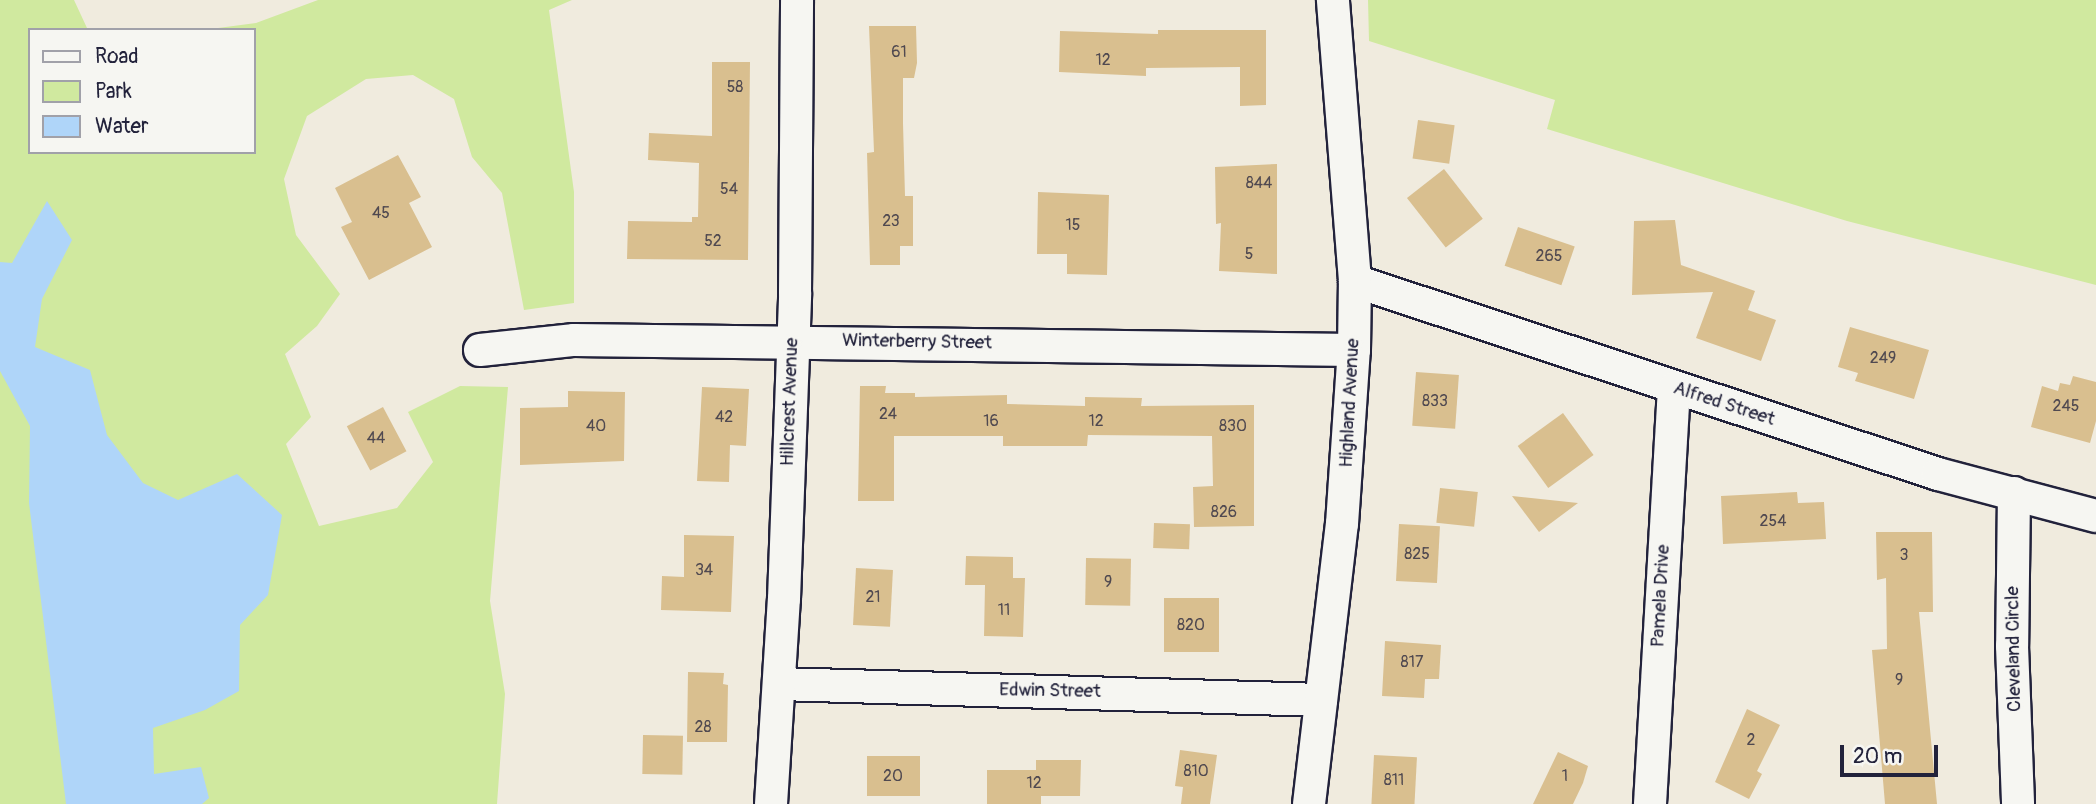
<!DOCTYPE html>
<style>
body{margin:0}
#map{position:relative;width:2096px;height:804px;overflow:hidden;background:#f0ebde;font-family:Pangolin,sans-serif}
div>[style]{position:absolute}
.green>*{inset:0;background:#d0e99f}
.water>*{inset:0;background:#afd5f9}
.building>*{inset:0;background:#d9bf8f;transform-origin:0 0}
.roads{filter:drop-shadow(2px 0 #22223b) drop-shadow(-2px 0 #22223b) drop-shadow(0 2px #22223b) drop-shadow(0 -2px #22223b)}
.minor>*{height:32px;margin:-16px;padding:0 16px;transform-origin:16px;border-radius:16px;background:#f6f6f2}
span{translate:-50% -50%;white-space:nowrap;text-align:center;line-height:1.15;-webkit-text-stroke:5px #f6f6f2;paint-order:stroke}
.number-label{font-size:16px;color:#504950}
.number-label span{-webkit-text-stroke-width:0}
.street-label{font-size:19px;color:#22223b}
.legend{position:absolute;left:28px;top:28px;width:228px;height:126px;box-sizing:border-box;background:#f6f6f2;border:2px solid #a1a1a9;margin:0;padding:9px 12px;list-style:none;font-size:21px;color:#22223b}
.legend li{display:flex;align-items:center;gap:14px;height:35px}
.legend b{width:35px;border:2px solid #a1a1a9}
.scale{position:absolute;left:1840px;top:745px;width:98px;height:32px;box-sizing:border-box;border:4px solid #22223b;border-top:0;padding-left:9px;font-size:21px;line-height:24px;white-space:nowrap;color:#22223b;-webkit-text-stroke:5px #f6f6f2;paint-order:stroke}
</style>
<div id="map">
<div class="green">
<i style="clip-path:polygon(0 0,74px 0,87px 28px,101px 30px,30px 30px,30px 152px,254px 152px,254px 30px,203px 30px,256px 23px,318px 0,572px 0,549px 10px,574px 192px,574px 303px,524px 310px,502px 193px,472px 157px,454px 99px,413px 75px,366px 79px,307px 116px,284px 179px,296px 235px,340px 294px,317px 326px,285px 354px,311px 417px,286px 444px,319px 526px,397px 508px,433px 462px,408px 412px,460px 386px,508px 387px,490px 601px,505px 694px,497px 804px,0 804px)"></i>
<i style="clip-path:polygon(1368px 0,2096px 0,2096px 285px,1847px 221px,1547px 129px,1555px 100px,1369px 41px)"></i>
</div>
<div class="water">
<i style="clip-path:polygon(47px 201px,72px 240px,42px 299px,35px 347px,90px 370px,107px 435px,143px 483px,178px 500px,237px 474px,282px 515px,268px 595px,240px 625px,239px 691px,205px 710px,153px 728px,154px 774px,201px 767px,209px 798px,202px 804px,66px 804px,29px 503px,30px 426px,0 371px,0 262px,12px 263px)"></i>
</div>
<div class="building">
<i style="clip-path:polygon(869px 26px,916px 26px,917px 63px,914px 78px,903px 78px,903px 123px,905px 196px,913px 196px,913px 246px,900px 246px,900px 265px,870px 265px,867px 153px,874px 152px)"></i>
<i style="clip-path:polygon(1158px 30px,1266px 30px,1266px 105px,1240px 106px,1240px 67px,1146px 68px,1146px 76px,1059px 72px,1060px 31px,1158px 34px)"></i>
<i style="clip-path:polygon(712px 62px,750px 62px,748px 260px,627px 259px,628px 221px,692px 222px,692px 217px,698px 217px,699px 163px,648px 160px,649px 133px,712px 136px)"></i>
<i style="left:1418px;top:120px;width:37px;height:39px;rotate:8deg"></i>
<i style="clip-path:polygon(398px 155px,421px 197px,409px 203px,432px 247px,369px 280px,341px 227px,352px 222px,335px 188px)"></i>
<i style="clip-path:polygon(1277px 164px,1277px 274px,1219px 271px,1221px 223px,1216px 224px,1215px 167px)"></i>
<i style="left:1444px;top:169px;width:63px;height:47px;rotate:52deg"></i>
<i style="clip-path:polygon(1038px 192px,1109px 195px,1107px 275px,1067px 274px,1067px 254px,1037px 254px)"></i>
<i style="clip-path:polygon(1675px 220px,1681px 265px,1755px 291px,1748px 310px,1776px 320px,1761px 361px,1696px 338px,1713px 292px,1632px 295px,1634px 221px)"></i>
<i style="left:1518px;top:227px;width:60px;height:41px;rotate:19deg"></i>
<i style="clip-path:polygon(1850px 327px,1929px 350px,1914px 399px,1855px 381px,1858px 373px,1838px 367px)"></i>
<i style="left:1416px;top:372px;width:43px;height:54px;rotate:4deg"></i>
<i style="clip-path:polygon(2073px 376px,2096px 382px,2096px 421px,2090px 443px,2031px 427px,2042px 386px,2058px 391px,2060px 383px,2070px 385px)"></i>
<i style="clip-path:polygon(860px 386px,886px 386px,885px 393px,915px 393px,915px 397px,1007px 395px,1007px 404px,1085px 406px,1085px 397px,1142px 398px,1141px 406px,1254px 405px,1254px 526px,1194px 527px,1193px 487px,1213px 486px,1212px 436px,1088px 435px,1087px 446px,1003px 446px,1003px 436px,894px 436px,894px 501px,858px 501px)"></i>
<i style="clip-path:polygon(702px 387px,749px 389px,746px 446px,730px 445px,729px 482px,697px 481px)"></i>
<i style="clip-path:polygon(568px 391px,625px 392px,624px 461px,520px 465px,520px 408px,568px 407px)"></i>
<i style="left:383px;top:407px;width:50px;height:41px;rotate:62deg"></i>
<i style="left:1563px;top:413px;width:52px;height:56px;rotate:54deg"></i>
<i style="left:1440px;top:488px;width:38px;height:35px;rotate:6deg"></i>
<i style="clip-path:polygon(1797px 492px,1798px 503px,1824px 502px,1826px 539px,1723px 544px,1721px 496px)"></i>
<i style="clip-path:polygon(1512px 496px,1578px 503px,1539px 532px)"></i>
<i style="left:1154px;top:523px;width:36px;height:25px;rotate:2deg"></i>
<i style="left:1399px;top:524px;width:41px;height:57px;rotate:3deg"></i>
<i style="clip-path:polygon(1876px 532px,1932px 532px,1933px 612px,1919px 612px,1937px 804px,1885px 804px,1872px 650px,1887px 649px,1886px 578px,1877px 580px)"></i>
<i style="clip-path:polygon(684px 535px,734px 536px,731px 612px,661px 610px,662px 576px,684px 577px)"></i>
<i style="clip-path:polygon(966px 556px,1013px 557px,1013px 578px,1025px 578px,1023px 637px,984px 636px,985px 585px,965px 585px)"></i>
<i style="left:1086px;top:558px;width:45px;height:47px;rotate:1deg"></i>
<i style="left:856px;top:568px;width:37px;height:57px;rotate:3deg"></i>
<i style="left:1219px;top:598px;width:54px;height:55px;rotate:90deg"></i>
<i style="clip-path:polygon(1385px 641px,1441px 645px,1439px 679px,1425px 679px,1424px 698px,1382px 696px)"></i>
<i style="clip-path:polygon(688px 672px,724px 673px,723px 684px,728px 685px,727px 742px,687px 742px)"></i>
<i style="clip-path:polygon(1747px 709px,1780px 725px,1757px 771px,1762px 774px,1749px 799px,1715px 782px)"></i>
<i style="left:643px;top:735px;width:40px;height:39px;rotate:1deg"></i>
<i style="clip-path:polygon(1180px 750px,1217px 755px,1210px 804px,1181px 804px,1183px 787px,1175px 786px)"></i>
<i style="clip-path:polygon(1558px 752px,1588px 766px,1583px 783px,1573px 804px,1533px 804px)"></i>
<i style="left:1374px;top:755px;width:43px;height:49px;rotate:3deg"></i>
<i style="left:867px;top:756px;width:53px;height:40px"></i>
<i style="clip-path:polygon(1036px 760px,1081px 760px,1080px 796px,1041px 796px,1041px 804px,987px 804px,987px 770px,1036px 770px)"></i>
</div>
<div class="roads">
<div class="minor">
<i style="left:1355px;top:281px;width:614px;rotate:18.32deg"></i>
<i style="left:1938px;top:474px;width:163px;rotate:14.9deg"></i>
<i style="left:480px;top:350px;width:95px;rotate:-6.1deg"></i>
<i style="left:574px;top:340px;width:780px;rotate:0.73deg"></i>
<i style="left:2014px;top:493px;width:153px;rotate:90.7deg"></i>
<i style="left:2012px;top:646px;width:158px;rotate:87.8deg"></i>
<i style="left:779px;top:684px;width:542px;rotate:1.69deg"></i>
<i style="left:771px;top:804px;width:205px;rotate:-86.4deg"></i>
<i style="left:784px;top:599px;width:306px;rotate:-87.9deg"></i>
<i style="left:795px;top:293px;width:293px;rotate:-89.6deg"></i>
<i style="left:1309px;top:804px;width:282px;rotate:-83.3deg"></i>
<i style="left:1342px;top:524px;width:174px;rotate:-86.1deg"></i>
<i style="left:1354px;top:350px;width:69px;rotate:-89.2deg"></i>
<i style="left:1355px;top:281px;width:282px;rotate:-94.5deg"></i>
<i style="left:1650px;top:804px;width:416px;rotate:-86.7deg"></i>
</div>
</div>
<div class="number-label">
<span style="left:899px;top:52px">61</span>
<span style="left:1103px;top:60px">12</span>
<span style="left:735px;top:87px">58</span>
<span style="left:1259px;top:183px">844</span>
<span style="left:729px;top:189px">54</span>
<span style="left:381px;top:213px">45</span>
<span style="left:891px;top:221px">23</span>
<span style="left:1073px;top:225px">15</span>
<span style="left:713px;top:241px">52</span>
<span style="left:1249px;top:254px">5</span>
<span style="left:1549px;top:256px">265</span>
<span style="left:1883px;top:358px">249</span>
<span style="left:1435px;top:401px">833</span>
<span style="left:2066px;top:406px">245</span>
<span style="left:888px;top:414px">24</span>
<span style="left:724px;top:417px">42</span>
<span style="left:991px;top:421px">16</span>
<span style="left:1096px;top:421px">12</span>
<span style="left:596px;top:426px">40</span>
<span style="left:1233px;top:426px">830</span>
<span style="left:376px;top:438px">44</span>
<span style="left:1224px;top:512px">826</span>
<span style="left:1773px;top:521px">254</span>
<span style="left:1417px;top:554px">825</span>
<span style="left:1904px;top:555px">3</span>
<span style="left:704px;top:570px">34</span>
<span style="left:1108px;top:582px">9</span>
<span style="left:873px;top:597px">21</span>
<span style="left:1004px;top:610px">11</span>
<span style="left:1191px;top:625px">820</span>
<span style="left:1412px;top:662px">817</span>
<span style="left:1899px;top:680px">9</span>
<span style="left:703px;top:727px">28</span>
<span style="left:1751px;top:740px">2</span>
<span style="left:1196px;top:771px">810</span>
<span style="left:893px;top:776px">20</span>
<span style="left:1565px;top:776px">1</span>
<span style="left:1394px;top:780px">811</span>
<span style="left:1034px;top:783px">12</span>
</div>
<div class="street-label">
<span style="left:917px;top:342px;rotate:1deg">Winterberry Street</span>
<span style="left:790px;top:402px;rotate:-88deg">Hillcrest Avenue</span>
<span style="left:1350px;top:403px;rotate:-87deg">Highland Avenue</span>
<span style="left:1724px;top:404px;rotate:18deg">Alfred Street</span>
<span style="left:1661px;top:596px;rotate:-87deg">Pamela Drive</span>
<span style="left:2014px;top:649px;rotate:-91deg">Cleveland Circle</span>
<span style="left:1050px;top:691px;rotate:1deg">Edwin Street</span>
</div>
<ul class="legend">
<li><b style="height:9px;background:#f6f6f2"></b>Road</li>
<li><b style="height:19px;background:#d0e99f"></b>Park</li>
<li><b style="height:19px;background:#afd5f9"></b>Water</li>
</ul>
<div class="scale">20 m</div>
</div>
